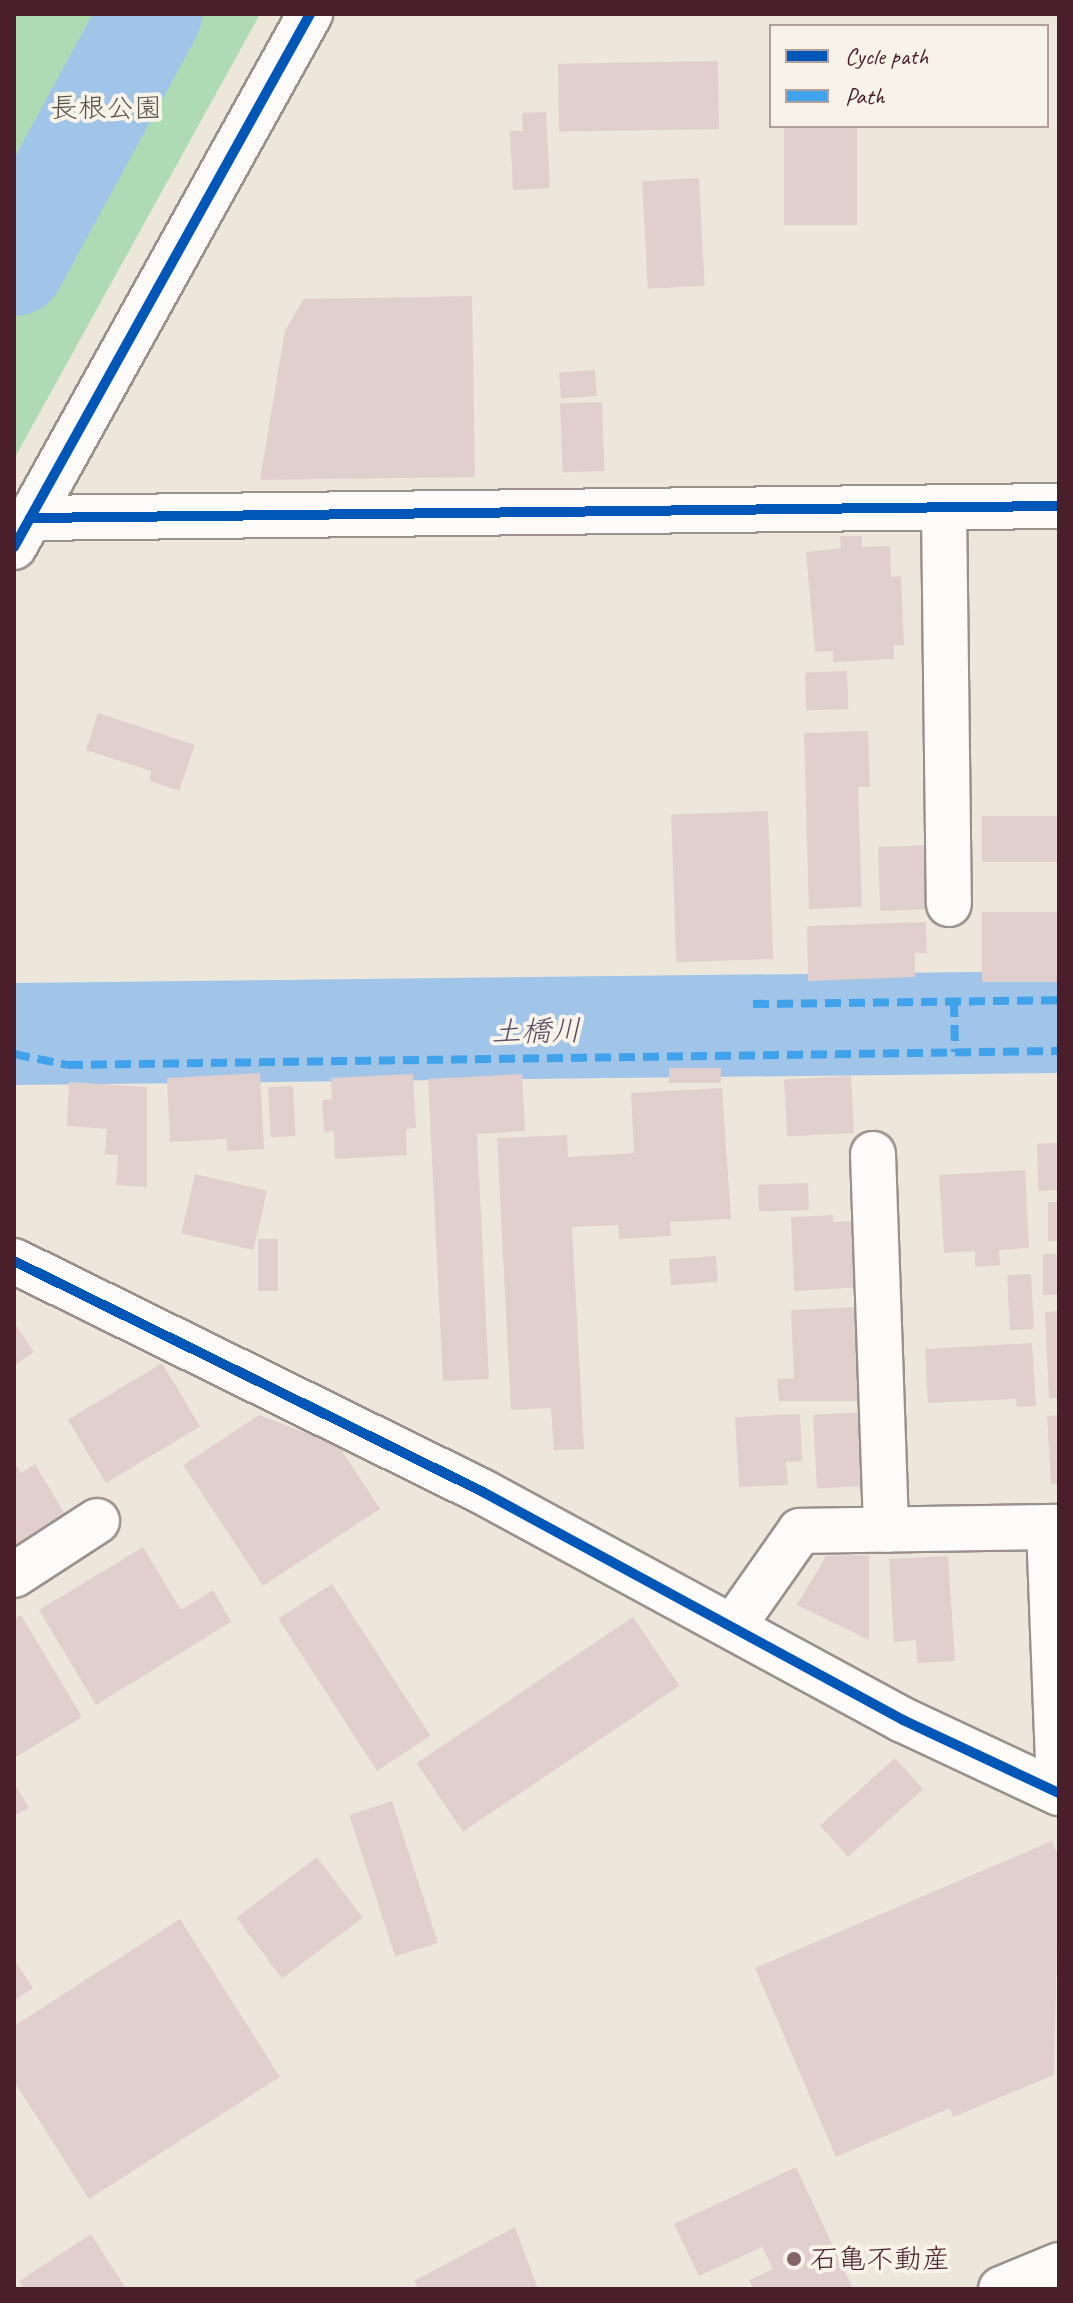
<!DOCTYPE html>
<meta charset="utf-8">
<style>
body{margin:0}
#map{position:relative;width:1073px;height:2303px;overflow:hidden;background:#ede7db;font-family:Caveat,"Klee One",sans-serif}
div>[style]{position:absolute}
.green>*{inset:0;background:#aedab4}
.river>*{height:102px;margin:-51px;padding:0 51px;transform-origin:51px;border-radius:51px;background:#a1c4e9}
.building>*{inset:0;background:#e1cfce;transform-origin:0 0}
.roads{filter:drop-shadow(2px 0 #9a918c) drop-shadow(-2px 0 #9a918c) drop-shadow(0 2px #9a918c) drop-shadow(0 -2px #9a918c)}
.minor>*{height:44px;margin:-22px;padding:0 22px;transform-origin:22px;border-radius:22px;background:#fcfbfa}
.tertiary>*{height:44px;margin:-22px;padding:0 22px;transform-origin:22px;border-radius:22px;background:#fcfbfa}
.quiet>*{height:8px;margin-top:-4px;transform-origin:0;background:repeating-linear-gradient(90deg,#40a2eb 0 16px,transparent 0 24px)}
.cycleway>*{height:10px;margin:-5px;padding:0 5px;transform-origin:5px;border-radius:5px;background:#0057b8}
.dots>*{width:22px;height:22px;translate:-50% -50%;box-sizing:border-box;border:4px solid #f7f3e8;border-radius:50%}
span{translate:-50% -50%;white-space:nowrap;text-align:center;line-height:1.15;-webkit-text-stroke:8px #f7f3e8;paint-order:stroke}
.park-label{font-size:28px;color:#59544a}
.poi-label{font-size:28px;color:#4a1f2b}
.left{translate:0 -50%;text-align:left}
.water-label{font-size:30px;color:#5a4c66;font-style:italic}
.frame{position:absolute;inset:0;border:16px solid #4a1f2b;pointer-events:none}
.legend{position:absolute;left:769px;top:24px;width:280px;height:104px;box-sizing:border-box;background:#f7f3e8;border:2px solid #b29e9c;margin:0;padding:10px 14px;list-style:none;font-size:24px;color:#4a1f2b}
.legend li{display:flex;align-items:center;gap:16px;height:40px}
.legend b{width:40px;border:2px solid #b29e9c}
</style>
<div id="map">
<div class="green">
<i style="clip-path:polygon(14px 14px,260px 14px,14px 459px)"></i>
</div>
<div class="river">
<i style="left:14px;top:265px;width:286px;rotate:-61.4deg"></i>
<i style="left:14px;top:1034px;width:1045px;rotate:-0.66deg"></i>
</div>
<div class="building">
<i style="left:718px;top:61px;width:68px;height:160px;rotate:89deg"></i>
<i style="clip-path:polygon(546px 112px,550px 188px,513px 190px,510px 131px,523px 131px,522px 113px)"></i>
<i style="left:784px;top:126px;width:73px;height:99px"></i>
<i style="left:699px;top:178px;width:108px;height:57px;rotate:87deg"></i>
<i style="clip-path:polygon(472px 296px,475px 477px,260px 480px,285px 330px,304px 299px)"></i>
<i style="left:595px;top:370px;width:26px;height:36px;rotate:86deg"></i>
<i style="left:602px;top:402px;width:69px;height:42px;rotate:88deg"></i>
<i style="clip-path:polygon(840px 536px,862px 536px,862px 547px,890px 546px,891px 577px,901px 576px,904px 645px,894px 645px,894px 659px,833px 662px,833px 651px,815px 652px,806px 552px,841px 548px)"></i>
<i style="left:847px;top:671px;width:38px;height:42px;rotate:88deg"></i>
<i style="clip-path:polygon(98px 713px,195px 745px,179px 791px,150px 781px,151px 771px,86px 750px)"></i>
<i style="clip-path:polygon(868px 731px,870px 787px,858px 787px,862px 907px,809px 909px,804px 733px)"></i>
<i style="left:768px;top:811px;width:148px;height:97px;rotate:88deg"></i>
<i style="left:1059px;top:816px;width:46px;height:77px;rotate:90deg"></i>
<i style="left:933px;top:845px;width:64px;height:55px;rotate:88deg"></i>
<i style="left:1059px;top:912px;width:70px;height:77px;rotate:90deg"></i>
<i style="clip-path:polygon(926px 922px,927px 953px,915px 953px,915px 977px,808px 981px,807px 926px)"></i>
<i style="left:721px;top:1068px;width:15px;height:52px;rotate:90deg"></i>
<i style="clip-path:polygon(260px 1073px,264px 1149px,227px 1151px,227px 1139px,170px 1142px,167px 1078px)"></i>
<i style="clip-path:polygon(413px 1074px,416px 1128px,406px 1129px,407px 1155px,335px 1159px,334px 1131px,324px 1132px,322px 1100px,332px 1099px,331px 1078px)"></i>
<i style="clip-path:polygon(522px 1074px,525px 1131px,477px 1134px,489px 1379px,443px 1381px,428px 1079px)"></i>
<i style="left:851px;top:1076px;width:57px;height:67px;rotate:87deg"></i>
<i style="clip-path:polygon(69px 1082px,147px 1087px,147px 1187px,116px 1185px,118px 1155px,105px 1154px,107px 1129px,67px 1126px)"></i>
<i style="left:293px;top:1086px;width:50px;height:25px;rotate:87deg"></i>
<i style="clip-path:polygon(722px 1088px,731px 1219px,670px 1222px,671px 1236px,619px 1239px,618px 1225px,572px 1227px,584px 1449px,554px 1450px,551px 1408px,511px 1410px,497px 1138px,567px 1135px,568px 1157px,634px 1153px,631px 1093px)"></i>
<i style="left:1057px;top:1143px;width:47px;height:20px;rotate:88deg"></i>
<i style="clip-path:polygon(1025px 1170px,1029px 1248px,999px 1250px,1000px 1265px,975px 1267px,975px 1251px,944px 1253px,939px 1175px)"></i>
<i style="left:195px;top:1174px;width:74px;height:61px;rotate:13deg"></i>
<i style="left:808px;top:1183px;width:27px;height:50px;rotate:88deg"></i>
<i style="left:1048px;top:1202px;width:11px;height:39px"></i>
<i style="clip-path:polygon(833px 1215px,833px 1222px,861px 1221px,864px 1287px,794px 1291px,791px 1217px)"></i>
<i style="left:258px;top:1239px;width:20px;height:52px"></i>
<i style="left:1059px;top:1254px;width:41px;height:16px;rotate:90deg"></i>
<i style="left:716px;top:1256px;width:26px;height:47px;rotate:86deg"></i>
<i style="left:1031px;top:1274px;width:55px;height:24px;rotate:87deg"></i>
<i style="clip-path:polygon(858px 1307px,863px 1401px,779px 1401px,777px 1379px,794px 1378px,791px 1310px)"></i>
<i style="clip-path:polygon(1059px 1311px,1059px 1398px,1049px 1398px,1045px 1312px)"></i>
<i style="clip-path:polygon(14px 1322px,34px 1352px,14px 1366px)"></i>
<i style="clip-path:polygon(1032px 1343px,1036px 1406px,1017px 1407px,1016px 1399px,928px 1403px,925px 1349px)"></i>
<i style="left:162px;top:1363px;width:74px;height:110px;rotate:59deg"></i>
<i style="left:864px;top:1412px;width:74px;height:51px;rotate:87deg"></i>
<i style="clip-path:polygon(800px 1414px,802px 1461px,786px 1462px,788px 1485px,739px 1487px,735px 1417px)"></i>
<i style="clip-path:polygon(259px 1415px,338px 1445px,380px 1509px,263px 1586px,183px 1465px)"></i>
<i style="clip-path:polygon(1059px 1415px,1059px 1484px,1051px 1484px,1047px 1416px)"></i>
<i style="clip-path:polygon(14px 1462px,21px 1473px,35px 1464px,66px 1516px,14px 1548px)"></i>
<i style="clip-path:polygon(143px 1547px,181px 1610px,213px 1590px,231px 1622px,96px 1705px,39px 1610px)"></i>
<i style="clip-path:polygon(869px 1555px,869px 1640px,797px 1605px,826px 1556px)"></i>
<i style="clip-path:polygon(948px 1556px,955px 1661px,917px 1663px,916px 1640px,894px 1642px,889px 1559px)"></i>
<i style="left:332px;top:1584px;width:181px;height:64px;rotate:57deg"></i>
<i style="clip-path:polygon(21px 1615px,82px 1717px,14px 1758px,14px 1619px)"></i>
<i style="left:633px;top:1617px;width:83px;height:261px;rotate:56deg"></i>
<i style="left:895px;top:1758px;width:42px;height:101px;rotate:48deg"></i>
<i style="clip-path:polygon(14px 1783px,29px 1808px,14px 1816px)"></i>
<i style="left:392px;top:1801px;width:149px;height:45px;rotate:72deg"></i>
<i style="clip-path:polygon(1052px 1841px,1059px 1859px,1054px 2075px,953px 2117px,950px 2108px,836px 2157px,755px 1968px)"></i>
<i style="left:317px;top:1857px;width:76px;height:101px;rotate:53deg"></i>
<i style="clip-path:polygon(180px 1919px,280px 2077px,89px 2199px,14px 2081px,14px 2026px)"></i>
<i style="clip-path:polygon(14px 1959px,33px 1988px,14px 2001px)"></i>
<i style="clip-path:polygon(796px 2167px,853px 2289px,753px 2289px,749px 2280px,773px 2269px,762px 2247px,699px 2276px,674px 2224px)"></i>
<i style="clip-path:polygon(515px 2227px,538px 2289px,419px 2289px,414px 2281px)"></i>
<i style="clip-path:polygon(91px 2234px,126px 2289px,24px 2289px,19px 2281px)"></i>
</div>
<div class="roads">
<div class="minor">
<i style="left:944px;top:508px;width:396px;rotate:89.3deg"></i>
<i style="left:30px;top:518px;width:1029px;rotate:-0.67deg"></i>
<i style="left:873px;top:1154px;width:376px;rotate:88deg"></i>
<i style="left:14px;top:1261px;width:523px;rotate:26.22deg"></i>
<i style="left:483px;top:1492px;width:478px;rotate:28.5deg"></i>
<i style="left:903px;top:1720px;width:172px;rotate:25.1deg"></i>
<i style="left:1049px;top:1527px;width:266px;rotate:87.8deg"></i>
<i style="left:14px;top:1575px;width:99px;rotate:-33deg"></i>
<i style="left:734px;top:1625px;width:115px;rotate:-54.9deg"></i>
<i style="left:800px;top:1531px;width:259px;rotate:-0.9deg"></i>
</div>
<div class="tertiary">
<i style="left:14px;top:547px;width:610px;rotate:-60.95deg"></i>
<i style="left:1001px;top:2289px;width:63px;rotate:-22.5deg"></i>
</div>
</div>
<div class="quiet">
<i style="left:954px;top:1001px;width:51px;rotate:88.9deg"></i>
<i style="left:753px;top:1004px;width:306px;rotate:-0.7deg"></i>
<i style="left:14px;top:1054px;width:54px;rotate:11.7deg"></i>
<i style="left:67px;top:1065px;width:992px;rotate:-0.81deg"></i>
</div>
<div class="cycleway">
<i style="left:30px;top:518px;width:1029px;rotate:-0.67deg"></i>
<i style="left:14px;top:547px;width:610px;rotate:-60.95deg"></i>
<i style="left:14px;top:1261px;width:523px;rotate:26.22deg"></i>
<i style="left:483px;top:1492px;width:478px;rotate:28.5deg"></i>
<i style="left:903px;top:1720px;width:172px;rotate:25.1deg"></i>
</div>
<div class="dots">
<i style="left:794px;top:2259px;background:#836569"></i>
</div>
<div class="park-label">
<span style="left:106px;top:108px">長根公園</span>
</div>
<div class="poi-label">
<span class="left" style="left:810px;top:2259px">石亀不動産</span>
</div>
<div class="water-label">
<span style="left:536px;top:1031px;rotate:-1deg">土橋川</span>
</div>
<div class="frame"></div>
<ul class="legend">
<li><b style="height:10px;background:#0057b8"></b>Cycle path</li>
<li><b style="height:10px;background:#40a2eb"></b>Path</li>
</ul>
</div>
